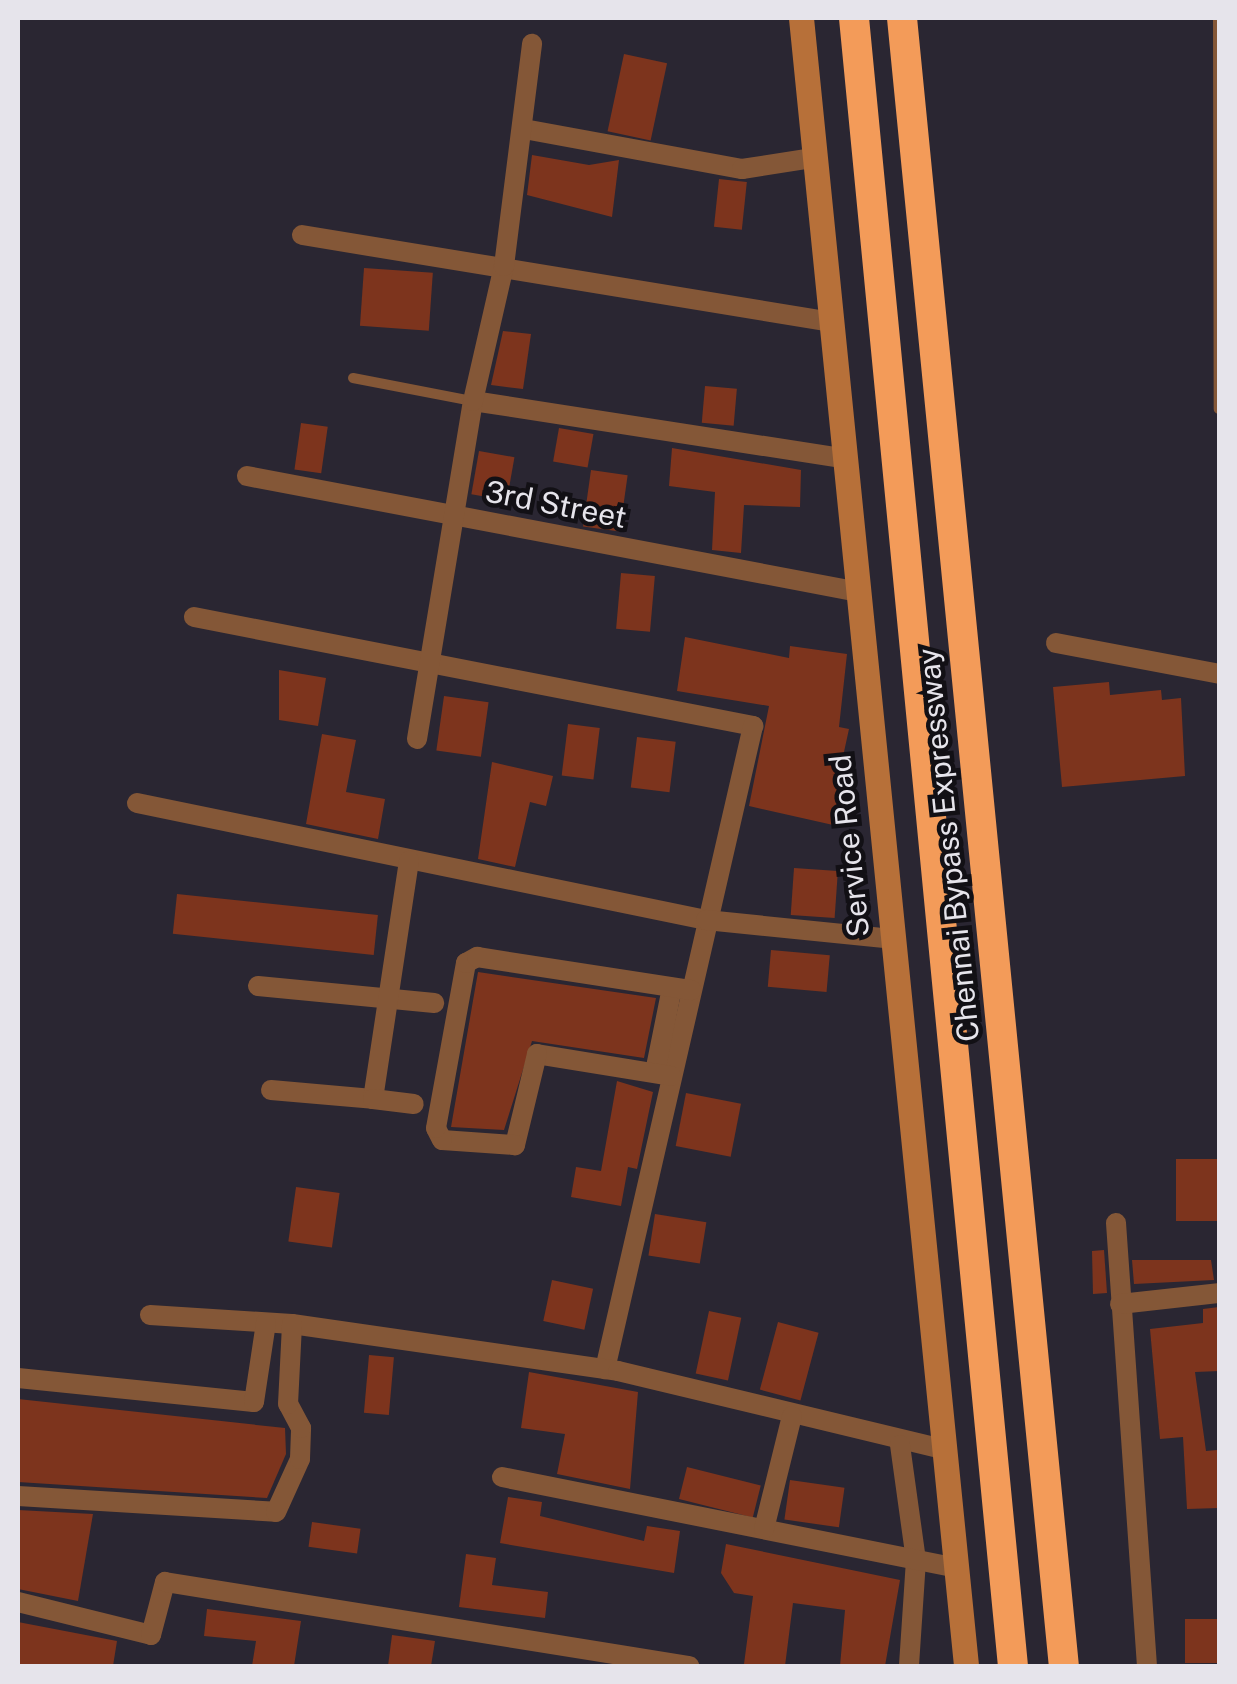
<!DOCTYPE html>
<style>
body{margin:0}
#map{position:relative;width:1237px;height:1684px;overflow:hidden;background:#2a2632;font-family:"Public Sans",sans-serif}
div>[style]{position:absolute}
.building>*{inset:0;background:#7d341d;transform-origin:0 0}
.lane>*{height:10px;margin:-5px;padding:0 5px;transform-origin:5px;border-radius:5px;background:#845737}
.street>*{height:20px;margin:-10px;padding:0 10px;transform-origin:10px;border-radius:10px;background:#845737}
.secondary>*{height:25px;margin:-12.5px;padding:0 12.5px;transform-origin:12.5px;border-radius:12.5px;background:#b77039}
.highway>*{height:30px;margin:-15px;padding:0 15px;transform-origin:15px;border-radius:15px;background:#f39b59}
span{translate:-50% -50%;white-space:nowrap;text-align:center;line-height:1.15;-webkit-text-stroke:9px #121015;paint-order:stroke}
.street-label{font-size:30px;color:#e6e4eb}
.frame{position:absolute;inset:0;border:20px solid #e6e4eb;pointer-events:none}
</style>
<div id="map">
<div class="building">
<i style="left:624px;top:54px;width:44px;height:79px;rotate:12deg"></i>
<i style="clip-path:polygon(532px 155px,589px 165px,619px 160px,612px 217px,527px 195px)"></i>
<i style="left:719px;top:179px;width:28px;height:48px;rotate:6deg"></i>
<i style="left:364px;top:268px;width:69px;height:58px;rotate:4deg"></i>
<i style="clip-path:polygon(503px 331px,531px 334px,523px 389px,491px 385px)"></i>
<i style="left:705px;top:386px;width:32px;height:37px;rotate:5deg"></i>
<i style="left:301px;top:423px;width:27px;height:47px;rotate:8deg"></i>
<i style="left:559px;top:428px;width:35px;height:34px;rotate:10deg"></i>
<i style="clip-path:polygon(672px 448px,801px 470px,800px 507px,744px 505px,741px 553px,712px 550px,715px 492px,669px 486px)"></i>
<i style="left:479px;top:451px;width:36px;height:44px;rotate:10deg"></i>
<i style="left:591px;top:470px;width:37px;height:57px;rotate:8deg"></i>
<i style="left:621px;top:573px;width:34px;height:56px;rotate:5deg"></i>
<i style="clip-path:polygon(685px 637px,789px 658px,790px 646px,847px 654px,839px 727px,849px 729px,842px 761px,852px 763px,842px 827px,749px 806px,769px 706px,677px 691px)"></i>
<i style="clip-path:polygon(279px 670px,326px 678px,318px 726px,279px 720px)"></i>
<i style="clip-path:polygon(1109px 682px,1110px 695px,1161px 690px,1162px 700px,1181px 698px,1185px 776px,1062px 787px,1053px 687px)"></i>
<i style="left:444px;top:696px;width:45px;height:55px;rotate:8deg"></i>
<i style="left:568px;top:724px;width:32px;height:52px;rotate:7deg"></i>
<i style="clip-path:polygon(322px 734px,356px 740px,346px 792px,385px 799px,378px 839px,306px 824px)"></i>
<i style="left:637px;top:737px;width:39px;height:51px;rotate:7deg"></i>
<i style="clip-path:polygon(492px 762px,553px 776px,546px 806px,530px 802px,515px 867px,478px 859px)"></i>
<i style="left:794px;top:868px;width:44px;height:47px;rotate:4deg"></i>
<i style="left:177px;top:894px;width:202px;height:40px;rotate:6deg"></i>
<i style="left:771px;top:950px;width:59px;height:37px;rotate:5deg"></i>
<i style="clip-path:polygon(478px 972px,656px 998px,644px 1058px,532px 1041px,504px 1130px,451px 1127px)"></i>
<i style="clip-path:polygon(617px 1081px,653px 1092px,637px 1169px,628px 1167px,621px 1206px,571px 1197px,576px 1167px,601px 1171px)"></i>
<i style="left:686px;top:1093px;width:56px;height:54px;rotate:11deg"></i>
<i style="left:1220px;top:1159px;width:62px;height:44px;rotate:90deg"></i>
<i style="left:296px;top:1187px;width:44px;height:55px;rotate:8deg"></i>
<i style="left:655px;top:1214px;width:52px;height:42px;rotate:9deg"></i>
<i style="clip-path:polygon(1104px 1250px,1107px 1293px,1093px 1294px,1092px 1251px)"></i>
<i style="clip-path:polygon(1132px 1260px,1211px 1260px,1214px 1280px,1134px 1284px)"></i>
<i style="left:552px;top:1280px;width:42px;height:42px;rotate:12deg"></i>
<i style="clip-path:polygon(1219px 1307px,1220px 1371px,1195px 1372px,1206px 1451px,1217px 1450px,1219px 1508px,1187px 1509px,1183px 1437px,1160px 1439px,1150px 1329px,1203px 1323px,1203px 1309px)"></i>
<i style="left:709px;top:1311px;width:33px;height:64px;rotate:12deg"></i>
<i style="left:778px;top:1322px;width:42px;height:70px;rotate:15deg"></i>
<i style="left:369px;top:1355px;width:25px;height:58px;rotate:5deg"></i>
<i style="clip-path:polygon(529px 1372px,638px 1392px,630px 1489px,557px 1474px,565px 1434px,521px 1428px)"></i>
<i style="clip-path:polygon(18px 1399px,285px 1428px,286px 1454px,267px 1498px,18px 1482px)"></i>
<i style="left:687px;top:1467px;width:76px;height:33px;rotate:14deg"></i>
<i style="left:790px;top:1480px;width:55px;height:40px;rotate:8deg"></i>
<i style="clip-path:polygon(508px 1497px,542px 1502px,540px 1516px,644px 1541px,647px 1526px,680px 1531px,674px 1573px,500px 1543px)"></i>
<i style="clip-path:polygon(18px 1510px,93px 1514px,78px 1601px,18px 1589px)"></i>
<i style="left:312px;top:1522px;width:49px;height:25px;rotate:8deg"></i>
<i style="clip-path:polygon(726px 1544px,900px 1580px,885px 1666px,840px 1666px,845px 1610px,793px 1603px,785px 1666px,744px 1664px,753px 1596px,734px 1593px,721px 1573px)"></i>
<i style="clip-path:polygon(466px 1554px,496px 1558px,492px 1585px,548px 1592px,545px 1618px,459px 1607px)"></i>
<i style="clip-path:polygon(207px 1609px,301px 1621px,294px 1666px,252px 1666px,256px 1641px,204px 1636px)"></i>
<i style="left:1185px;top:1619px;width:35px;height:44px"></i>
<i style="clip-path:polygon(18px 1622px,117px 1641px,113px 1666px,18px 1666px)"></i>
<i style="clip-path:polygon(392px 1635px,435px 1641px,431px 1666px,388px 1666px)"></i>
</div>
<div class="lane">
<i style="left:1218px;top:18px;width:391px;rotate:89.9deg"></i>
<i style="left:353px;top:378px;width:122px;rotate:10.9deg"></i>
</div>
<div class="street">
<i style="left:524px;top:129px;width:222px;rotate:10.4deg"></i>
<i style="left:742px;top:169px;width:72px;rotate:-8.8deg"></i>
<i style="left:302px;top:235px;width:536px;rotate:9.34deg"></i>
<i style="left:473px;top:401px;width:377px;rotate:8.8deg"></i>
<i style="left:247px;top:476px;width:618px;rotate:10.73deg"></i>
<i style="left:194px;top:617px;width:570px;rotate:11.03deg"></i>
<i style="left:753px;top:726px;width:660px;rotate:102.96deg"></i>
<i style="left:1056px;top:643px;width:167px;rotate:10.7deg"></i>
<i style="left:417px;top:739px;width:343px;rotate:-80.6deg"></i>
<i style="left:473px;top:401px;width:139px;rotate:-77.1deg"></i>
<i style="left:504px;top:266px;width:224px;rotate:-82.8deg"></i>
<i style="left:137px;top:803px;width:581px;rotate:11.62deg"></i>
<i style="left:706px;top:920px;width:187px;rotate:5.8deg"></i>
<i style="left:258px;top:986px;width:177px;rotate:5.5deg"></i>
<i style="left:655px;top:1072px;width:86px;rotate:-78.6deg"></i>
<i style="left:671px;top:1076px;width:136px;rotate:-170.7deg"></i>
<i style="left:537px;top:1054px;width:94px;rotate:103.6deg"></i>
<i style="left:515px;top:1145px;width:73px;rotate:-176.1deg"></i>
<i style="left:442px;top:1140px;width:13px;rotate:-117deg"></i>
<i style="left:436px;top:1128px;width:168px;rotate:-79.7deg"></i>
<i style="left:466px;top:963px;width:13px;rotate:-29deg"></i>
<i style="left:477px;top:957px;width:217px;rotate:8.8deg"></i>
<i style="left:271px;top:1090px;width:102px;rotate:5deg"></i>
<i style="left:373px;top:1099px;width:241px;rotate:-81.4deg"></i>
<i style="left:373px;top:1099px;width:41px;rotate:7deg"></i>
<i style="left:1116px;top:1223px;width:444px;rotate:86deg"></i>
<i style="left:1120px;top:1304px;width:101px;rotate:-6.3deg"></i>
<i style="left:150px;top:1315px;width:142px;rotate:3.6deg"></i>
<i style="left:292px;top:1324px;width:329px;rotate:8.2deg"></i>
<i style="left:618px;top:1371px;width:337px;rotate:13.5deg"></i>
<i style="left:18px;top:1378px;width:237px;rotate:5.8deg"></i>
<i style="left:254px;top:1402px;width:80px;rotate:-81.4deg"></i>
<i style="left:900px;top:1445px;width:116px;rotate:82.1deg"></i>
<i style="left:916px;top:1560px;width:106px;rotate:93.8deg"></i>
<i style="left:502px;top:1477px;width:463px;rotate:11.3deg"></i>
<i style="left:18px;top:1496px;width:258px;rotate:3.5deg"></i>
<i style="left:276px;top:1512px;width:58px;rotate:-65.6deg"></i>
<i style="left:300px;top:1459px;width:31px;rotate:-88deg"></i>
<i style="left:301px;top:1428px;width:27px;rotate:-118deg"></i>
<i style="left:288px;top:1404px;width:80px;rotate:-87.1deg"></i>
<i style="left:764px;top:1529px;width:116px;rotate:-76.1deg"></i>
<i style="left:18px;top:1602px;width:137px;rotate:13.9deg"></i>
<i style="left:151px;top:1635px;width:55px;rotate:-75.2deg"></i>
<i style="left:165px;top:1582px;width:531px;rotate:9.11deg"></i>
</div>
<div class="secondary">
<i style="left:801px;top:18px;width:1656px;rotate:84.28deg"></i>
</div>
<div class="highway">
<i style="left:854px;top:18px;width:1656px;rotate:84.49deg"></i>
<i style="left:902px;top:18px;width:1656px;rotate:84.39deg"></i>
</div>
<div class="street-label">
<span style="left:556px;top:504px;rotate:11deg">3rd Street</span>
<span style="left:948px;top:845px;rotate:-96deg">Chennai Bypass Expressway</span>
<span style="left:849px;top:846px;rotate:-96deg">Service Road</span>
</div>
<div class="frame"></div>
</div>
